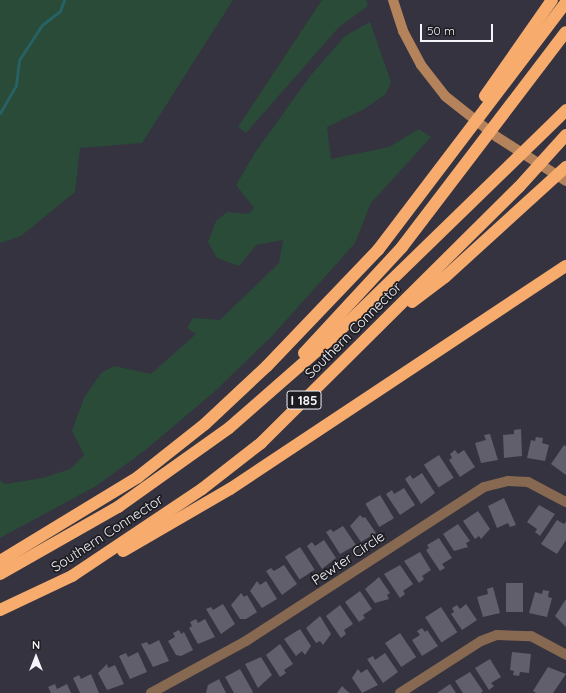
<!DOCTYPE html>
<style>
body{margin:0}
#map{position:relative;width:566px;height:693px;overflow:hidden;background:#35333f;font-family:Quicksand,sans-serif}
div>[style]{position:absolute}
.green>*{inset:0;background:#294b37}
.stream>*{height:3px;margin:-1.5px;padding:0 1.5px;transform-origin:1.5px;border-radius:1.5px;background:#286163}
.building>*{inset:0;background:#615f6c;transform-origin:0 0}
.street>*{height:10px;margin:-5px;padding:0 5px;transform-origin:5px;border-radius:5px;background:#876850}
.secondary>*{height:10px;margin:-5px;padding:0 5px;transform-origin:5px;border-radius:5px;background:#b4835c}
.highway>*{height:12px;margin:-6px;padding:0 6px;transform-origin:6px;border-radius:6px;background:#f7ab6d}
span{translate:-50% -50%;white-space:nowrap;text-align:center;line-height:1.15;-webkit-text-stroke:3.5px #1c1c21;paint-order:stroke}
.shield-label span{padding:1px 3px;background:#1c1c21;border:1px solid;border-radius:3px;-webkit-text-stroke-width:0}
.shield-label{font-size:13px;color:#f5f4fb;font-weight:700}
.street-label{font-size:14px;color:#f5f4fb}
.north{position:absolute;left:16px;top:637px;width:40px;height:40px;-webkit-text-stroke:3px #1c1c21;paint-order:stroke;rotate:0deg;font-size:11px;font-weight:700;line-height:16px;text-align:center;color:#f5f4fb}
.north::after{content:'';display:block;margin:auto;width:14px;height:18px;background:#f5f4fb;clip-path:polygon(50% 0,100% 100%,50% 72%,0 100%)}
.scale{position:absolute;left:420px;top:24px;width:73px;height:18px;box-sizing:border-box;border:2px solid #f5f4fb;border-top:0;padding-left:5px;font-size:12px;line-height:14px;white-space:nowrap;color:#f5f4fb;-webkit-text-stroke:3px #1c1c21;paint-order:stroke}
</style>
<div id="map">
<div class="green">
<i style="clip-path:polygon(0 0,233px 0,142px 143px,80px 148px,75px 192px,21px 236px,0 243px)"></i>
<i style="clip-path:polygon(322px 0,366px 0,368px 6px,339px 27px,246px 133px,238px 127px)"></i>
<i style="clip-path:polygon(370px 22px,391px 82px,386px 94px,364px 109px,327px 127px,331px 159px,389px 147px,419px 129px,431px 137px,371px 203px,355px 243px,273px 335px,213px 393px,144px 451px,96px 486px,0 538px,0 480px,5px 484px,43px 478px,70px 469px,84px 455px,72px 431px,84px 398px,101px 373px,114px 366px,151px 374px,196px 334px,187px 328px,193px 318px,220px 320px,279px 263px,283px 240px,256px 245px,239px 266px,217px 258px,208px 242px,216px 221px,227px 212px,248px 214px,254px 208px,236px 185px,256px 151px,311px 75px,345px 36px)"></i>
</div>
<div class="stream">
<i style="left:0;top:113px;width:32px;rotate:-60deg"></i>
<i style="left:16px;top:85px;width:25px;rotate:-83deg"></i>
<i style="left:19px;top:60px;width:42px;rotate:-56.7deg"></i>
<i style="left:42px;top:25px;width:23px;rotate:-38deg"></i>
<i style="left:60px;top:11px;width:12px;rotate:-70deg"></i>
</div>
<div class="building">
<i style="clip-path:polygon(521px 429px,522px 456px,504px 458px,503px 435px,514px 434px,514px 430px)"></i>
<i style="clip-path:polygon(490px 434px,498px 460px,481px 463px,475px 443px,486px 440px,484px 435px)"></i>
<i style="clip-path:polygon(536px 437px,543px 438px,542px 443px,549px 445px,545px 461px,527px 458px,531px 440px,535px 441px)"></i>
<i style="clip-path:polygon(564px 445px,566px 446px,566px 475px,551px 464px)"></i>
<i style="clip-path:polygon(455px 450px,458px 454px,464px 450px,475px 467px,460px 477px,449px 460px,452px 458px,450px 454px)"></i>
<i style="left:439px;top:455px;width:27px;height:18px;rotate:57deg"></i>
<i style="clip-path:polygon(422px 473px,435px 493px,421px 504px,405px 479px,410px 475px,413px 479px)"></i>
<i style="clip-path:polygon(404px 488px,415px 505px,400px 515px,386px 494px,392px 490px,394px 494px)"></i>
<i style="left:380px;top:495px;width:27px;height:17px;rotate:59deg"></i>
<i style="clip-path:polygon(504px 498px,516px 525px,510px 527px,508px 523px,497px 528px,488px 506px)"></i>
<i style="clip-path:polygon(539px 505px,555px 514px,540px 536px,535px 532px,537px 529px,527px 522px)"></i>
<i style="clip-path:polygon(478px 511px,490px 529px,481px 539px,479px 536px,475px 539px,463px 521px)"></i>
<i style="clip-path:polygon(360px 515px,363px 518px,365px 517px,376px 533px,361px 542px,350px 526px)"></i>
<i style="clip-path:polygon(557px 520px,564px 524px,566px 522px,566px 540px,557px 554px,541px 544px)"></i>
<i style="clip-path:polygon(458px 524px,470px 541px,466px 543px,468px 547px,454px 551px,443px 534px)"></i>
<i style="clip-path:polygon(343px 526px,356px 545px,340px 554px,326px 532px,331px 529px,333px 532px)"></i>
<i style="clip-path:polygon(439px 538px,452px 558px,442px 564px,445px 568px,440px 571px,426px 550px,429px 548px,427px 545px)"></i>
<i style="clip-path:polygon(324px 540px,336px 558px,322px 569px,307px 546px,312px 542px,315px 546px)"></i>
<i style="left:300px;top:547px;width:27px;height:18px;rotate:57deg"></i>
<i style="clip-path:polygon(420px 552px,431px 570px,422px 576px,424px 579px,419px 583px,404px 561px)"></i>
<i style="clip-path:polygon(284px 565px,297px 584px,282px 595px,266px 571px,271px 568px,274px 571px)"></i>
<i style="clip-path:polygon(400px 565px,413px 584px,403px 591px,405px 594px,400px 598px,384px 574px)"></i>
<i style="clip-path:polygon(379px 577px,390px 593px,387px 595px,389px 599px,375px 603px,365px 589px)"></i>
<i style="clip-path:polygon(257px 581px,260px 585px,266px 581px,277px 599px,262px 608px,250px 591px)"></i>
<i style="left:506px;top:583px;width:17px;height:29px"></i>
<i style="clip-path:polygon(493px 587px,500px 613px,483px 617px,477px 597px,488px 594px,487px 589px)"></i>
<i style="clip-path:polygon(543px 590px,549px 591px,548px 597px,552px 598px,547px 617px,529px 613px,535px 592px,542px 594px)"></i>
<i style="clip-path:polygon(360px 591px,372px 609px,363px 615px,365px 618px,359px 622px,345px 602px)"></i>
<i style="clip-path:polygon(241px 593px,244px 597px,247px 595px,257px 612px,246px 619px,240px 619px,231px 605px)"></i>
<i style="clip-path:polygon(566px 599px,566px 627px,555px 616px)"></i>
<i style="clip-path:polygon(223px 604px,235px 624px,221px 634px,206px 609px,211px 607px,213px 610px)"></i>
<i style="clip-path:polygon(466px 604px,477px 620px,462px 630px,451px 614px,454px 612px,452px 608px,457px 605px,460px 609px)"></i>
<i style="clip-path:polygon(340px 605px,353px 624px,344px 630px,346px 634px,341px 638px,326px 616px)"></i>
<i style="left:441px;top:607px;width:30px;height:19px;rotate:57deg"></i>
<i style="clip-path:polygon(320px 616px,331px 634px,323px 645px,320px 641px,316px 643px,306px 628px)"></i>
<i style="clip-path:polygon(196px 619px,198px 623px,205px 619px,215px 637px,198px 644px,189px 628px,192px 626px,190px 622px)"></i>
<i style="clip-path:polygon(422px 628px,425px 632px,427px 630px,438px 646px,422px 656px,412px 640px,420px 635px,417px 631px)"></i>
<i style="clip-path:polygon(300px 629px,311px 646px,305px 655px,302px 651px,296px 656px,284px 639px)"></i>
<i style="clip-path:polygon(179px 630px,181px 634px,184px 632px,193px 650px,181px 656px,176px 655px,168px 641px,175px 637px,173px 633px)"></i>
<i style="left:400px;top:633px;width:29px;height:18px;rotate:56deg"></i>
<i style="clip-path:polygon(159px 640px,169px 661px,153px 667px,141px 644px,147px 642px,149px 645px)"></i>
<i style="clip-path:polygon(280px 644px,293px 664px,284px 670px,286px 673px,280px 677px,266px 655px)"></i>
<i style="clip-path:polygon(138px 652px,147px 672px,130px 679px,119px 656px,126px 653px,128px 657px)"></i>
<i style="clip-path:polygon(512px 652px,531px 654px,529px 673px,520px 672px,519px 676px,513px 675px,514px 671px,510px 670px)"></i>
<i style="clip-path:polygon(385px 653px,398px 672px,383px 683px,367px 659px,373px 656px,375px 660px)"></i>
<i style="clip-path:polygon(261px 657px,272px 675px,258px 688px,245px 664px)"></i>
<i style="clip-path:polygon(490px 659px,501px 677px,491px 683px,494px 686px,489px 690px,475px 668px)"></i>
<i style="clip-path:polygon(107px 664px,108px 668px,115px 665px,124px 684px,107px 690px,98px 673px)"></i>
<i style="clip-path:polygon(548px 667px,566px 674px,553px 693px,536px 693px,533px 691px)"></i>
<i style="clip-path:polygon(240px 669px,253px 692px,252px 693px,234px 693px,225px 677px)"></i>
<i style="clip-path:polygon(358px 669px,361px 673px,367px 669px,378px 685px,362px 693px,352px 678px)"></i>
<i style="clip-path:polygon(470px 672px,483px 691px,481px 693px,463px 693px,455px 681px)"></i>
<i style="clip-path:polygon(91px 674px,99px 693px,80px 693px,73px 678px,79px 675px,81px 679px)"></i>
<i style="clip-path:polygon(219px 679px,226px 693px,206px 693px,208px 685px)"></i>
<i style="clip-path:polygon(55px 684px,57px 689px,67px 684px,71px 693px,51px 693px,48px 687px)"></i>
<i style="clip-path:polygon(450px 684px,456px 693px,437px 693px)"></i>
<i style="clip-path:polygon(342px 686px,346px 690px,350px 693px,337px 693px)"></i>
</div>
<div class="street">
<i style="left:151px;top:693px;width:108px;rotate:-28.7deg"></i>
<i style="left:246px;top:641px;width:283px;rotate:-32.9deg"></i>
<i style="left:484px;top:487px;width:25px;rotate:-14deg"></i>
<i style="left:508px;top:481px;width:20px;rotate:3deg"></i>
<i style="left:528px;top:482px;width:43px;rotate:27.8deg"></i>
<i style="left:400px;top:693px;width:96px;rotate:-32.7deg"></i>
<i style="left:481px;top:641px;width:17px;rotate:-21deg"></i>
<i style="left:497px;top:635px;width:34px;rotate:2deg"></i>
<i style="left:531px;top:636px;width:40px;rotate:28deg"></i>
</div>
<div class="secondary">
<i style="left:393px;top:0;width:33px;rotate:72deg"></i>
<i style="left:403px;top:31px;width:38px;rotate:62deg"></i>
<i style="left:421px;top:65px;width:39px;rotate:52deg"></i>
<i style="left:445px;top:96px;width:66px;rotate:38.3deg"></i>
<i style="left:497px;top:137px;width:82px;rotate:32.5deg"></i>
</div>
<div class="highway">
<i style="left:485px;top:96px;width:117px;rotate:-55.1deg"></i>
<i style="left:412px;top:302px;width:41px;rotate:-37.1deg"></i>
<i style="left:445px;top:277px;width:164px;rotate:-42.3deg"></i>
<i style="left:304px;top:353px;width:144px;rotate:-47.2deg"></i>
<i style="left:402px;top:247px;width:270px;rotate:-52.7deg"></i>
<i style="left:123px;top:551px;width:124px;rotate:-30.1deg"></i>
<i style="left:230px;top:489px;width:403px;rotate:-33.6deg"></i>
<i style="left:0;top:561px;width:162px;rotate:-31.3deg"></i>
<i style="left:138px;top:477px;width:85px;rotate:-38.3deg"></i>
<i style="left:205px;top:424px;width:85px;rotate:-43.1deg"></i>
<i style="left:267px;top:366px;width:161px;rotate:-46.3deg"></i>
<i style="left:378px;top:250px;width:311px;rotate:-52.8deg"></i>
<i style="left:0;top:574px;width:136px;rotate:-29.6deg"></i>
<i style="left:118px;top:507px;width:136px;rotate:-35.4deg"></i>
<i style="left:229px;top:428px;width:140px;rotate:-41.2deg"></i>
<i style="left:334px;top:336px;width:324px;rotate:-44.2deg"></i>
<i style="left:0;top:610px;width:80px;rotate:-25.3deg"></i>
<i style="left:72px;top:576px;width:156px;rotate:-33.8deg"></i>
<i style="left:202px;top:489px;width:75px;rotate:-37.9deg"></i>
<i style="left:261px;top:443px;width:363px;rotate:-44.8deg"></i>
<i style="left:519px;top:187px;width:70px;rotate:-47.9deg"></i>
</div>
<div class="shield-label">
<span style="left:304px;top:400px">I 185</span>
</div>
<div class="street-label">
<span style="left:353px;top:330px;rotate:-45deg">Southern Connector</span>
<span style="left:107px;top:533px;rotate:-33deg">Southern Connector</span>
<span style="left:348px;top:558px;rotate:-34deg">Pewter Circle</span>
</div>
<div class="north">N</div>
<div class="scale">50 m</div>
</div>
